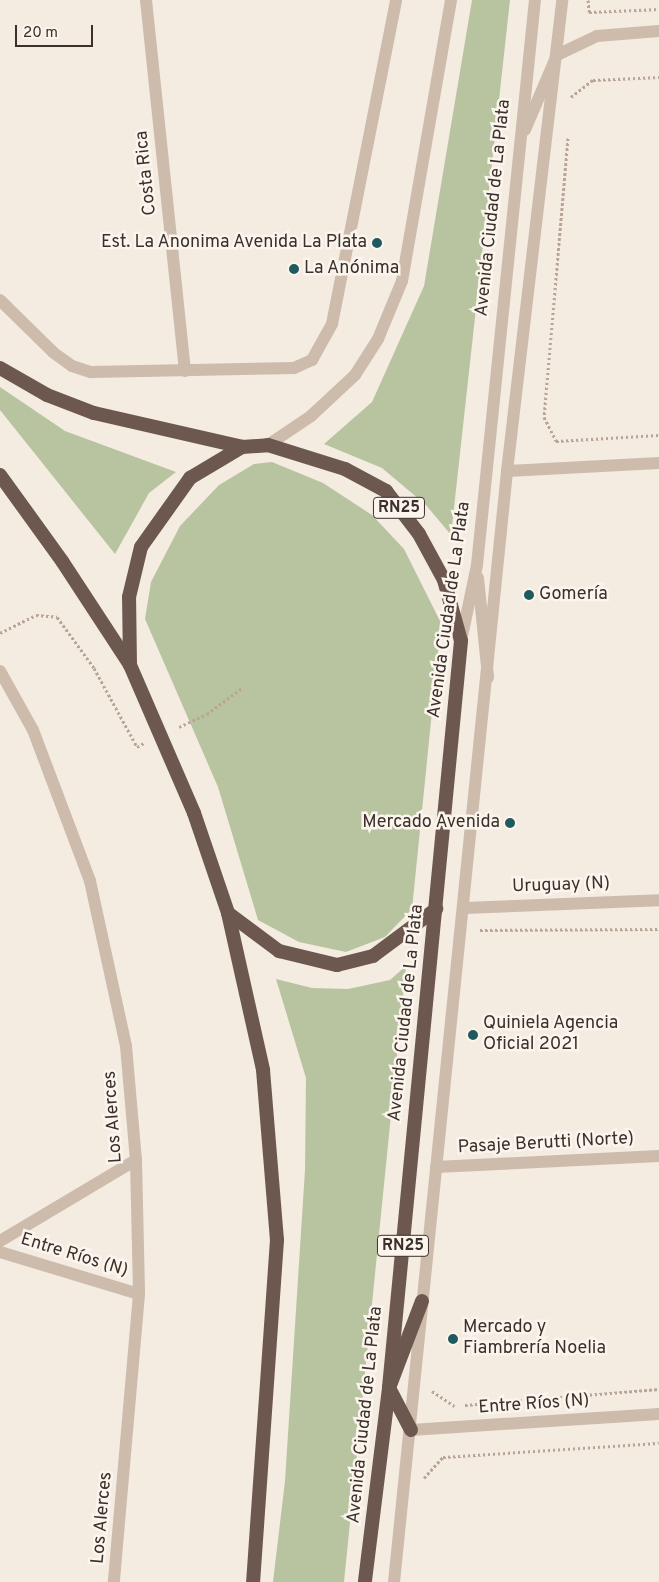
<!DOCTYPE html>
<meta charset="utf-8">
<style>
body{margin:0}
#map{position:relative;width:659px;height:1582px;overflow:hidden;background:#f4ebe1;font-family:Overpass,sans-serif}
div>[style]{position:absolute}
.green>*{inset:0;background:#b8c4a0}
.path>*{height:3px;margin-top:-1.5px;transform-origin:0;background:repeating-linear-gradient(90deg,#b9a596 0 2.5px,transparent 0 5px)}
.minor>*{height:12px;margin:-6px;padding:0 6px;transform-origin:6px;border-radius:6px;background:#cdbbac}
.tertiary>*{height:12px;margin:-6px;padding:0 6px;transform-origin:6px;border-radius:6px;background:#cdbbac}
.trunk>*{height:14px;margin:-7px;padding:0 7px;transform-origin:7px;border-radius:7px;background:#6c584f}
.dots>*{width:14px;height:14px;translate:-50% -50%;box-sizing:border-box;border:2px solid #fbf5ee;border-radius:50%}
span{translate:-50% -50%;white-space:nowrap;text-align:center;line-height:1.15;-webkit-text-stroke:5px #fbf5ee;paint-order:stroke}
.shield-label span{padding:1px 4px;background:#fbf5ee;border:1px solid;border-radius:4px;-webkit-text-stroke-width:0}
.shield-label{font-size:16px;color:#3b302b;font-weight:700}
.street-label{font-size:18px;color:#3b302b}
.poi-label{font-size:18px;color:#3b302b}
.right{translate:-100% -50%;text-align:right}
.left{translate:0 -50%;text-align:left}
.scale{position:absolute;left:15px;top:25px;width:78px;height:22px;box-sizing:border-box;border:2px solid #3b302b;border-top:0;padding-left:6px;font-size:15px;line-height:18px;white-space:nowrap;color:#3b302b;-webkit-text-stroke:4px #fbf5ee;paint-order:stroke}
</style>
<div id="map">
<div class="green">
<i style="clip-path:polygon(472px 0,510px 0,451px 535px,426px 505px,382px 468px,324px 444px,372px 402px,424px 286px)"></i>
<i style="clip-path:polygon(0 387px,65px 431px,176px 472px,149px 493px,115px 554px,0 410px)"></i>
<i style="clip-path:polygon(272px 462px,323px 483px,372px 515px,404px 549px,441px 623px,412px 909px,385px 937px,346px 952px,299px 942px,258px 920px,218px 787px,145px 619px,151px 582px,180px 526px,219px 485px,254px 464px)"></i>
<i style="clip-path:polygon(406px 966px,344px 1582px,273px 1582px,285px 1481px,305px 1170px,306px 1078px,276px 979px,312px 988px,348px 989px,390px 980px)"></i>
</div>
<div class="path">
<i style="left:588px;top:0;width:12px;rotate:85deg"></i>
<i style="left:589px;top:12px;width:70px;rotate:-2.5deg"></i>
<i style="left:571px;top:97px;width:28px;rotate:-38deg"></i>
<i style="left:593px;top:80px;width:66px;rotate:-2.6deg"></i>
<i style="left:568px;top:138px;width:280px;rotate:94.9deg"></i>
<i style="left:544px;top:417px;width:27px;rotate:63deg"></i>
<i style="left:556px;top:441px;width:103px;rotate:-3.3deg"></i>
<i style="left:0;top:633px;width:40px;rotate:-26.6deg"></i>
<i style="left:36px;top:615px;width:21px;rotate:5deg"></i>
<i style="left:57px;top:617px;width:63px;rotate:54deg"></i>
<i style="left:94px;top:668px;width:90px;rotate:61.4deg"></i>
<i style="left:137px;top:747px;width:8px;rotate:-30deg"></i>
<i style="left:179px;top:727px;width:31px;rotate:-25deg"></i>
<i style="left:207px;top:714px;width:44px;rotate:-36.6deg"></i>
<i style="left:480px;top:930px;width:179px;rotate:-0.3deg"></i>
<i style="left:432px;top:1391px;width:27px;rotate:34deg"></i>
<i style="left:465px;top:1405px;width:195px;rotate:-4.7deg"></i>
<i style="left:424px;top:1478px;width:28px;rotate:-48deg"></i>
<i style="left:443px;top:1457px;width:216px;rotate:-3.7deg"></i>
</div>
<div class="minor">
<i style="left:146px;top:0;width:373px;rotate:84deg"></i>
<i style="left:557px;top:55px;width:44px;rotate:-25.4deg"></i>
<i style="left:597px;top:36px;width:62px;rotate:-4.6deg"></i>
<i style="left:0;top:300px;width:76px;rotate:44.5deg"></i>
<i style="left:54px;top:353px;width:22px;rotate:36deg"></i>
<i style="left:72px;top:366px;width:20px;rotate:18deg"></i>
<i style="left:91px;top:372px;width:203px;rotate:-1.1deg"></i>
<i style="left:294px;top:368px;width:20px;rotate:-24deg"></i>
<i style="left:312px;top:360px;width:41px;rotate:-60.9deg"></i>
<i style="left:332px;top:324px;width:330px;rotate:-78.8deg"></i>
<i style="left:507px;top:471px;width:152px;rotate:-3deg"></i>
<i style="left:0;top:671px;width:68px;rotate:60.8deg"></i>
<i style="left:33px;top:730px;width:161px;rotate:69.3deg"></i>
<i style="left:90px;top:881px;width:169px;rotate:77.7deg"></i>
<i style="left:126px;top:1046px;width:114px;rotate:85deg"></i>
<i style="left:136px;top:1160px;width:134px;rotate:88.7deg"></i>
<i style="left:139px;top:1294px;width:289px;rotate:95deg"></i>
<i style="left:464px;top:908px;width:195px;rotate:-2.3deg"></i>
<i style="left:436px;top:1167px;width:223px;rotate:-2.8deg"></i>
<i style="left:0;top:1241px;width:158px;rotate:-30.8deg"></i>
<i style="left:0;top:1252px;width:145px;rotate:16.8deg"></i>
<i style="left:411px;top:1430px;width:249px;rotate:-3.7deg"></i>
<i style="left:394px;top:1582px;width:1117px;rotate:-84.19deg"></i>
<i style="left:507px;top:471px;width:474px;rotate:-83.3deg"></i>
</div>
<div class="tertiary">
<i style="left:525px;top:130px;width:82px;rotate:-66.9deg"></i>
<i style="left:268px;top:445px;width:52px;rotate:-34deg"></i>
<i style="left:311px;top:416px;width:60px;rotate:-43deg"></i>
<i style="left:355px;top:375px;width:43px;rotate:-57.4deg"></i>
<i style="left:378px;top:339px;width:63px;rotate:-67.5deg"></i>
<i style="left:402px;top:281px;width:285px;rotate:-80.1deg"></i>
<i style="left:478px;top:578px;width:100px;rotate:84.2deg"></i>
<i style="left:461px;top:641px;width:78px;rotate:-78.1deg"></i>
<i style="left:477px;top:565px;width:568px;rotate:-84.14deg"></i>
</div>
<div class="trunk">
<i style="left:0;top:368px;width:54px;rotate:29.9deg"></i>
<i style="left:47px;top:395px;width:50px;rotate:21deg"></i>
<i style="left:94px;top:413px;width:152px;rotate:12.9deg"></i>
<i style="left:242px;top:447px;width:26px;rotate:-4deg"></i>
<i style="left:268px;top:445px;width:81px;rotate:17.3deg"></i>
<i style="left:345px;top:469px;width:47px;rotate:28.2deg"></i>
<i style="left:386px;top:491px;width:54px;rotate:52.5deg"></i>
<i style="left:419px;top:534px;width:52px;rotate:61.5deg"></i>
<i style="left:444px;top:580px;width:63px;rotate:74.4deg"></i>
<i style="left:461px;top:641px;width:750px;rotate:95.51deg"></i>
<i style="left:389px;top:1388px;width:195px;rotate:97.1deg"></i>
<i style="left:0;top:475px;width:106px;rotate:54.2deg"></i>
<i style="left:62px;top:561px;width:124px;rotate:56.8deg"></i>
<i style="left:130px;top:665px;width:161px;rotate:66.6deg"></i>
<i style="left:194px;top:813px;width:106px;rotate:71.2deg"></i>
<i style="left:228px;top:913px;width:161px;rotate:77.4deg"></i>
<i style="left:263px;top:1070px;width:171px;rotate:85.3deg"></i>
<i style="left:277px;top:1240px;width:343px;rotate:94deg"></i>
<i style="left:130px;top:665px;width:68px;rotate:-90.8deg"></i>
<i style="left:129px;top:597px;width:51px;rotate:-76.5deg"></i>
<i style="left:141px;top:547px;width:85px;rotate:-54.6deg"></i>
<i style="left:190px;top:478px;width:61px;rotate:-30.8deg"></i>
<i style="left:228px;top:913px;width:64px;rotate:36.7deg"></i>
<i style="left:279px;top:951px;width:60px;rotate:13.6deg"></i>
<i style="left:337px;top:965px;width:37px;rotate:-14deg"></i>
<i style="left:373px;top:956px;width:79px;rotate:-36.7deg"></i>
<i style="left:411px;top:1430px;width:47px;rotate:-117.6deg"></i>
<i style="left:389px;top:1388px;width:93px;rotate:-69.2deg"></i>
</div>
<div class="dots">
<i style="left:377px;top:243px;background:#1f5a5e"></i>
<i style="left:294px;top:269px;background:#1f5a5e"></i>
<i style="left:529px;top:595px;background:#1f5a5e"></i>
<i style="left:510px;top:823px;background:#1f5a5e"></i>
<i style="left:473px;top:1035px;background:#1f5a5e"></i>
<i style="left:453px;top:1339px;background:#1f5a5e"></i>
</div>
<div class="shield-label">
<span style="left:399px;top:508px">RN25</span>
<span style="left:403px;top:1246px">RN25</span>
</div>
<div class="street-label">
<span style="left:147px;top:173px;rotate:-96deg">Costa Rica</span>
<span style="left:494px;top:208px;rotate:-84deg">Avenida Ciudad de La Plata</span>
<span style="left:450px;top:610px;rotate:-82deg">Avenida Ciudad de La Plata</span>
<span style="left:561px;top:886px;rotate:-2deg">Uruguay (N)</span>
<span style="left:407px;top:1013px;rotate:-84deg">Avenida Ciudad de La Plata</span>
<span style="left:114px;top:1117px;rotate:-94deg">Los Alerces</span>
<span style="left:546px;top:1144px;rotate:-3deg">Pasaje Berutti (Norte)</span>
<span style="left:74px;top:1256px;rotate:17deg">Entre Ríos (N)</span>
<span style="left:534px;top:1405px;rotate:-4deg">Entre Ríos (N)</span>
<span style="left:366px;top:1415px;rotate:-84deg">Avenida Ciudad de La Plata</span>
<span style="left:103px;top:1518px;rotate:-85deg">Los Alerces</span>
</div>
<div class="poi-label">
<span class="right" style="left:367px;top:243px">Est. La Anonima Avenida La Plata</span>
<span class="left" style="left:304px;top:269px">La Anónima</span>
<span class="left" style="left:539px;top:595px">Gomería</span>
<span class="right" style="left:500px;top:823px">Mercado Avenida</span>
<span class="left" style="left:483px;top:1035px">Quiniela Agencia<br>Oficial 2021</span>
<span class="left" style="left:463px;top:1339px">Mercado y<br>Fiambrería Noelia</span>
</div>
<div class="scale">20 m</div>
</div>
